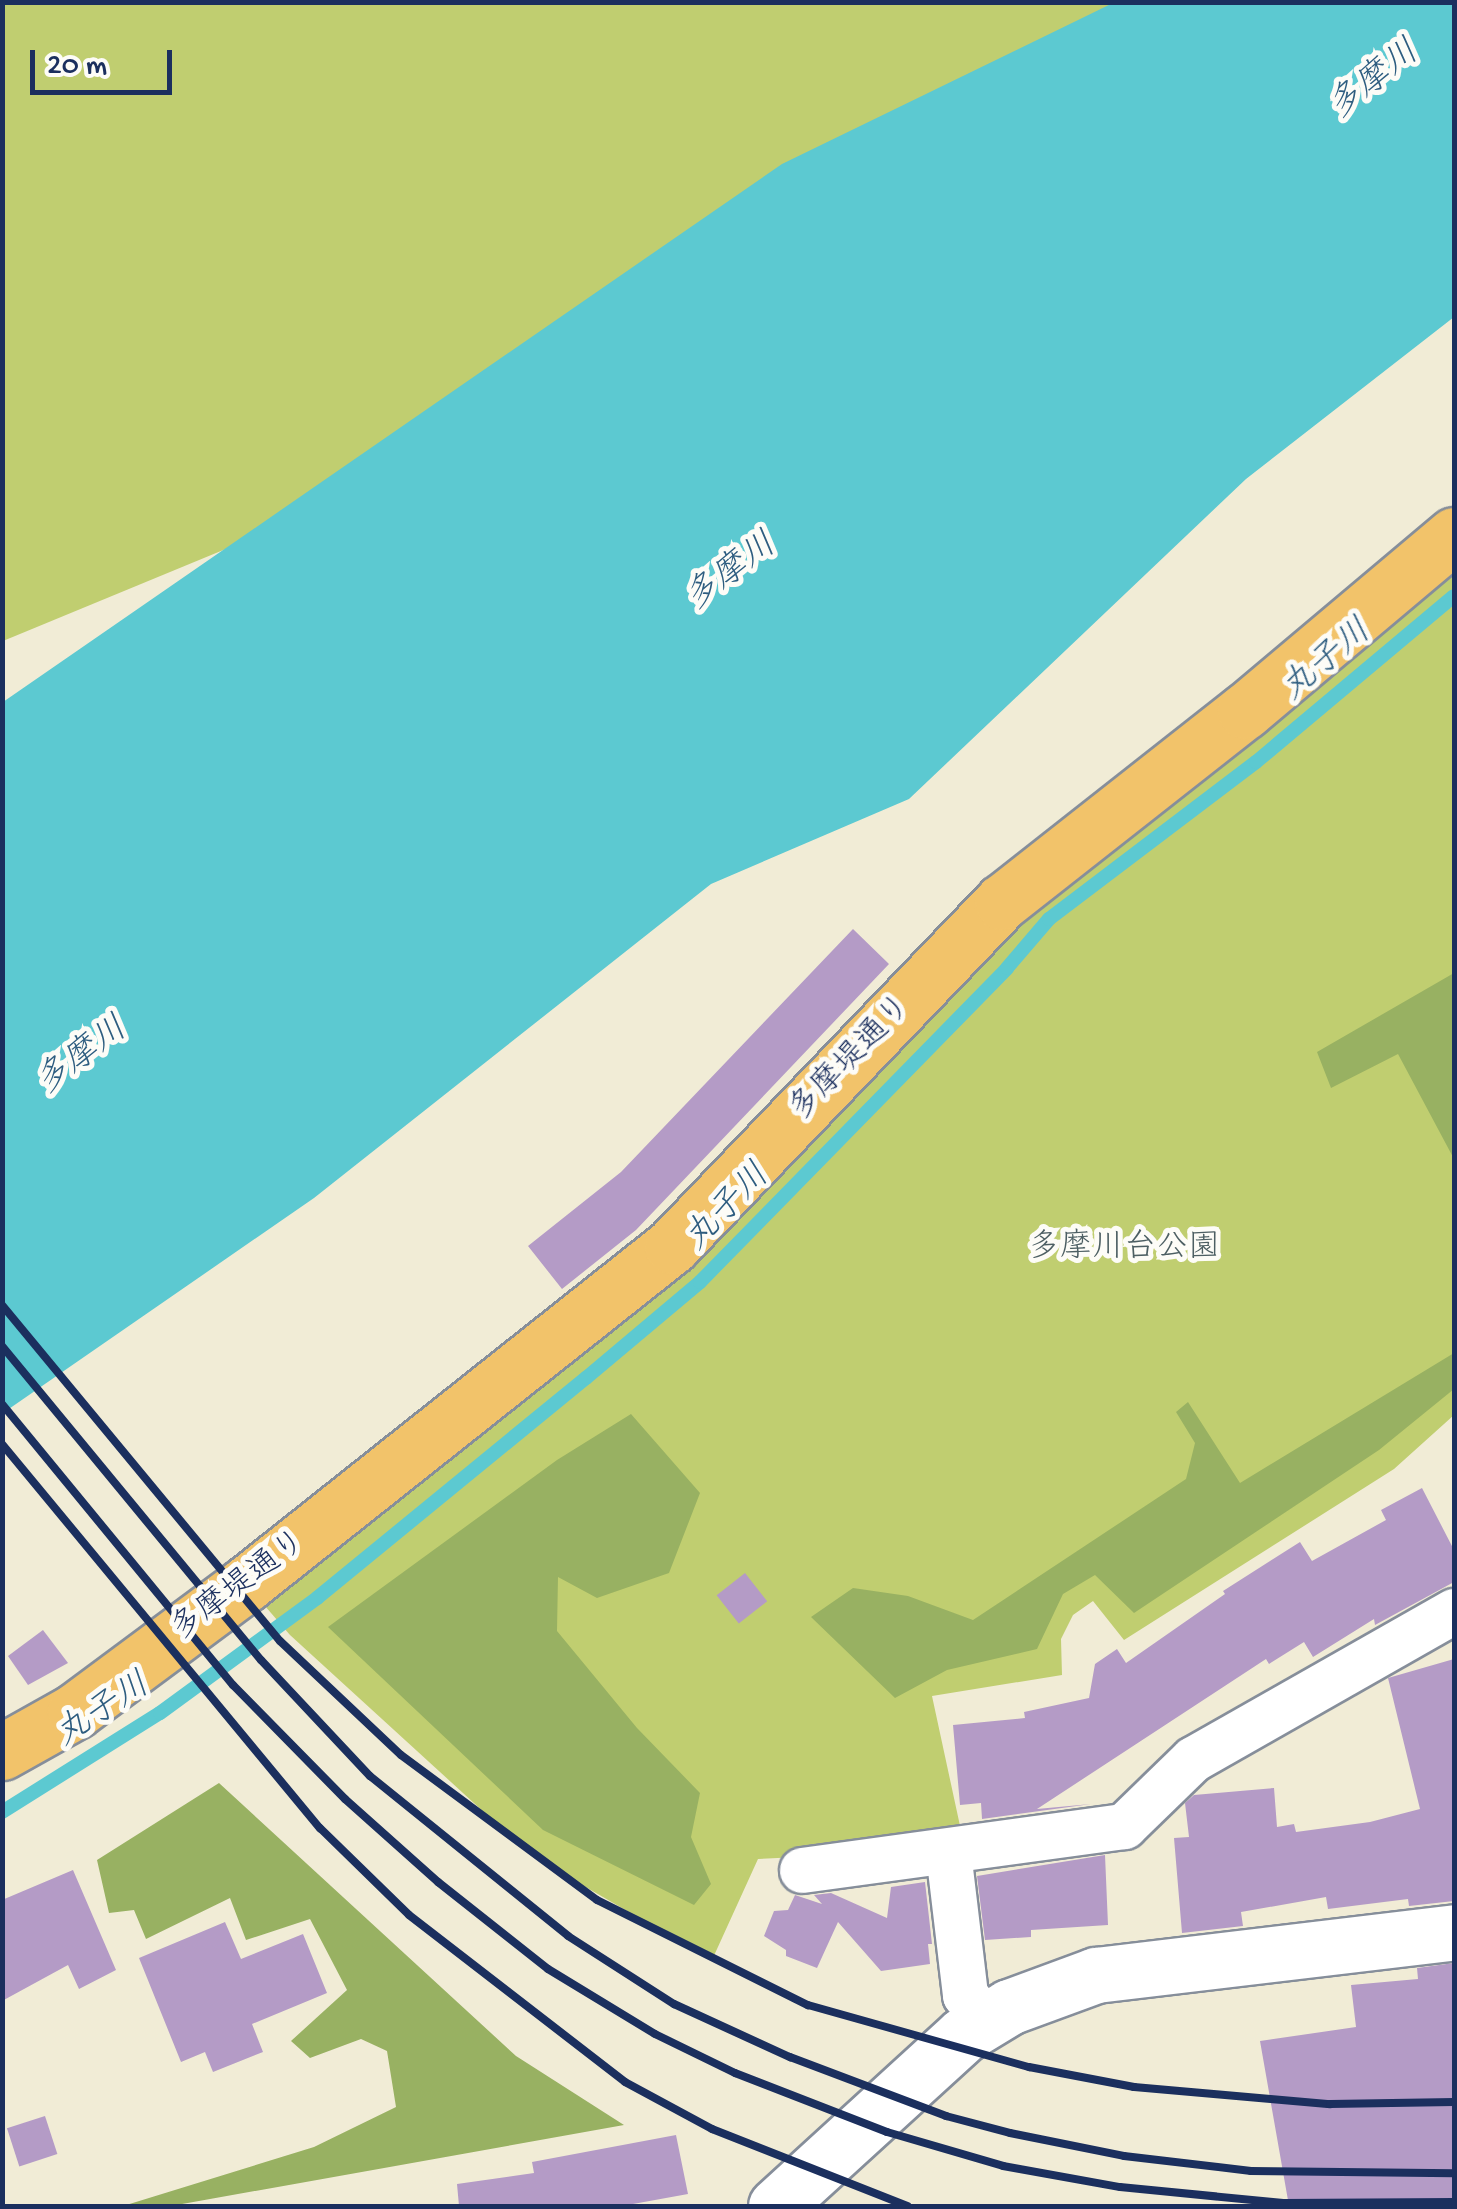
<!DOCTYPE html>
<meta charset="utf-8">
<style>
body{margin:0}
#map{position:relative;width:1457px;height:2209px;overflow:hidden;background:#f1ecd6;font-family:"Gochi Hand","Klee One",sans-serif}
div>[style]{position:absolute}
.green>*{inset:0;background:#c0ce70}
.forest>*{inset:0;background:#98b162}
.water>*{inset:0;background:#5cc9d1}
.stream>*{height:14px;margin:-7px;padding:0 7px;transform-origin:7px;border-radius:7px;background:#5cc9d1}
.building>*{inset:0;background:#b49bc6;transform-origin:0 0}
.roads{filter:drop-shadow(2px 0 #868e9a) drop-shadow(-2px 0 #868e9a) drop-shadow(0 2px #868e9a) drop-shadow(0 -2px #868e9a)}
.minor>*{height:45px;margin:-22.5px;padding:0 22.5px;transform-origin:22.5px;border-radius:22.5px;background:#fff}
.tertiary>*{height:55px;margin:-27.5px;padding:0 27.5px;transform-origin:27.5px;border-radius:27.5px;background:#fff}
.primary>*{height:55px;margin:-27.5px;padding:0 27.5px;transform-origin:27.5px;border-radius:27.5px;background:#f2c36a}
.rail>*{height:8px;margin:-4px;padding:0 4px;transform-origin:4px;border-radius:4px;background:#1b2f5e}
span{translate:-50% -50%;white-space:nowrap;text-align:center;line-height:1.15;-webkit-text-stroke:10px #fdfcf7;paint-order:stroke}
.street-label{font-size:32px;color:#1b2f5e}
.park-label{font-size:32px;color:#4d5f63}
.water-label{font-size:35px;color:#2e5d80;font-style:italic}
.frame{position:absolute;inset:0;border:5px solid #1b2f5e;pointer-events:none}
.scale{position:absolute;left:30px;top:50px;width:142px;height:45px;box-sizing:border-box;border:5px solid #1b2f5e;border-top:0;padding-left:12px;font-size:30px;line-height:35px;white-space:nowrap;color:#1b2f5e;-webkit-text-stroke:8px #fdfcf7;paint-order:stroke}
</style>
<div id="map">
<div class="green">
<i style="clip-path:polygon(3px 3px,1184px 3px,906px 268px,3px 641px)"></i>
<i style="clip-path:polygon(1454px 535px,1454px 1415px,1394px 1469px,1124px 1640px,1093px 1601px,1073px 1615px,1061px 1639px,1062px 1675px,932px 1696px,965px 1849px,758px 1859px,712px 1960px,532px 1856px,290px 1635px,246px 1584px,672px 1246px,1002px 902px)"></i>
</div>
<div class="forest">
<i style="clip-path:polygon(1454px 973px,1454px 1159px,1398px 1054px,1331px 1088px,1317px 1052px)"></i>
<i style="clip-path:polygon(1454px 1353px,1454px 1389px,1379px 1450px,1134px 1613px,1095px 1575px,1063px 1594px,1037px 1649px,947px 1670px,895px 1698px,811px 1617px,853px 1588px,908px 1596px,973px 1620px,1186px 1479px,1195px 1443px,1176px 1412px,1188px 1402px,1240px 1483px)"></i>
<i style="clip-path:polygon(631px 1414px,700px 1493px,669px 1573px,597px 1598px,558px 1577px,557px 1631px,637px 1728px,700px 1793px,691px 1837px,711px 1884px,694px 1905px,543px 1830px,328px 1627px,557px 1460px)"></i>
<i style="clip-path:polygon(219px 1783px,516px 2056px,624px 2125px,171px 2206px,123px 2206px,314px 2147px,396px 2107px,387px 2051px,361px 2039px,310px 2058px,291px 2041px,347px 1990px,310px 1919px,246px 1940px,230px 1898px,146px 1939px,134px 1910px,109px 1913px,97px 1860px)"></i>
</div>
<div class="water">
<i style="clip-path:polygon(1115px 2px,1454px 3px,1454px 317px,1246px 479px,909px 799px,711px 884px,314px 1198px,3px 1413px,3px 702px,782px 164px)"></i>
</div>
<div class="stream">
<i style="left:2px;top:1812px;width:186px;rotate:-32.1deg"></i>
<i style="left:160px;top:1713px;width:195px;rotate:-36.2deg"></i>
<i style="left:317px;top:1598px;width:348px;rotate:-39.3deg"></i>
<i style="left:586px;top:1378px;width:149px;rotate:-40.1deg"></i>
<i style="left:700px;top:1282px;width:439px;rotate:-45.6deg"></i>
<i style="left:1007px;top:968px;width:65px;rotate:-49.4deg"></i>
<i style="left:1049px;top:919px;width:260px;rotate:-37.2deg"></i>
<i style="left:1256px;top:762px;width:258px;rotate:-40deg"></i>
</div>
<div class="building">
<i style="clip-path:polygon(853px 929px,889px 964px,636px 1230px,562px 1289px,528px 1246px,621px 1172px)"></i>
<i style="clip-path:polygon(1422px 1488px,1454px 1550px,1454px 1582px,1375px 1625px,1374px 1619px,1313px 1657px,1304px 1642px,1269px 1664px,1266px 1659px,1037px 1809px,1091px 1804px,982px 1819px,981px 1803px,960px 1805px,953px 1725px,1025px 1718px,1024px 1712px,1089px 1698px,1095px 1664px,1117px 1649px,1126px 1663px,1225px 1594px,1223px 1591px,1300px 1542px,1312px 1561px,1386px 1520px,1381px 1510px)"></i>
<i style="left:745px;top:1573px;width:36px;height:36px;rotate:52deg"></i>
<i style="clip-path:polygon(43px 1630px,68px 1663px,28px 1685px,8px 1656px)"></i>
<i style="clip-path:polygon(1454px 1659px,1454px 1901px,1409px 1906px,1408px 1899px,1328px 1909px,1326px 1897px,1241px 1912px,1243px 1926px,1182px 1933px,1174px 1838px,1189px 1837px,1185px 1803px,1194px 1795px,1274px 1788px,1277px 1827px,1294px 1824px,1296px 1832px,1370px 1822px,1420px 1809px,1388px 1678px)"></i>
<i style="clip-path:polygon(1105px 1855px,1108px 1925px,1031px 1930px,1031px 1937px,985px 1940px,977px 1876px)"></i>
<i style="clip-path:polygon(73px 1870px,116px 1970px,79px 1989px,68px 1965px,2px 2001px,2px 1900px)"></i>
<i style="clip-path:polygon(925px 1882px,932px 1944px,928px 1944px,930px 1964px,881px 1971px,838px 1922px,817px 1968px,786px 1956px,786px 1950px,764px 1936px,774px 1911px,788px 1910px,795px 1895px,822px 1904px,814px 1895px,831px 1893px,887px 1918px,891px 1887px)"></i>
<i style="clip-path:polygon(225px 1922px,241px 1959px,303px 1934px,327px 1993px,252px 2024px,263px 2052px,213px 2072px,205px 2052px,181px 2062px,139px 1958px)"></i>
<i style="clip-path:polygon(1454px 1963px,1454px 2206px,1289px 2206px,1260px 2041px,1356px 2027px,1351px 1985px,1418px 1979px,1417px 1968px)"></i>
<i style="left:45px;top:2116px;width:40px;height:40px;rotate:72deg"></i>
<i style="clip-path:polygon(676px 2135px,688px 2194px,622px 2206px,459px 2206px,457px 2184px,534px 2173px,532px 2162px)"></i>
</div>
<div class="roads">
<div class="minor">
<i style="left:948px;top:1852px;width:144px;rotate:83.2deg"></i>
<i style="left:965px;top:1995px;width:32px;rotate:49deg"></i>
<i style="left:802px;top:1870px;width:325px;rotate:-7.8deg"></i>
<i style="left:1124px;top:1826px;width:96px;rotate:-44.2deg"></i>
<i style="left:1193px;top:1759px;width:300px;rotate:-29.6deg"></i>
</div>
<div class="tertiary">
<i style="left:776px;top:2206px;width:253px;rotate:-42.4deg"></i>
<i style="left:963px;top:2035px;width:54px;rotate:-31.3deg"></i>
<i style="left:1009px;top:2007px;width:93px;rotate:-20.2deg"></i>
<i style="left:1096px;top:1975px;width:361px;rotate:-6.8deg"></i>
</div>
<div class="primary">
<i style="left:2px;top:1752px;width:84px;rotate:-29.3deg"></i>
<i style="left:75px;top:1711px;width:213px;rotate:-36.6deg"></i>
<i style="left:246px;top:1584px;width:544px;rotate:-38.43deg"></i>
<i style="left:672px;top:1246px;width:477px;rotate:-46.2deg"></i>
<i style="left:1002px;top:902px;width:309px;rotate:-38.2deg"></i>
<i style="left:1245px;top:711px;width:273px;rotate:-40.1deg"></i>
</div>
</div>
<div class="rail">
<i style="left:2px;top:1305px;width:436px;rotate:50.4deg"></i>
<i style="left:280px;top:1641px;width:166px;rotate:43.3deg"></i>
<i style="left:401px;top:1755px;width:244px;rotate:36.5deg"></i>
<i style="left:597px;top:1900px;width:236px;rotate:26.5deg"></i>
<i style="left:808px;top:2005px;width:230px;rotate:15.7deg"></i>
<i style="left:1029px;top:2067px;width:107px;rotate:10.8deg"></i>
<i style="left:1134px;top:2087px;width:197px;rotate:5deg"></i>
<i style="left:1330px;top:2104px;width:124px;rotate:-0.9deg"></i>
<i style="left:2px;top:1346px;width:407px;rotate:50.5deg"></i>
<i style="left:261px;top:1660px;width:159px;rotate:46.8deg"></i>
<i style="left:370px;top:1776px;width:255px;rotate:38.9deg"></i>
<i style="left:568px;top:1936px;width:126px;rotate:32.7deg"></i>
<i style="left:674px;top:2004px;width:128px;rotate:24.6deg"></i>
<i style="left:790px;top:2057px;width:167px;rotate:20.7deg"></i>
<i style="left:946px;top:2116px;width:66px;rotate:14.9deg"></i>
<i style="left:1010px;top:2133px;width:116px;rotate:11.4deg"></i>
<i style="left:1124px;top:2156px;width:128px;rotate:6.7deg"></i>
<i style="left:1251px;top:2171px;width:203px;rotate:0.6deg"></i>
<i style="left:2px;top:1404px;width:364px;rotate:50.6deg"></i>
<i style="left:233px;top:1685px;width:160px;rotate:45.5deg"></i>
<i style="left:345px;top:1799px;width:125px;rotate:41.7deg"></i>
<i style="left:438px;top:1882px;width:140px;rotate:38.3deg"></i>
<i style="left:548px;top:1969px;width:125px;rotate:31.3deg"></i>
<i style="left:655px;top:2034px;width:89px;rotate:26deg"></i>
<i style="left:735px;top:2073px;width:163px;rotate:21.2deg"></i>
<i style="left:887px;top:2132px;width:121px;rotate:16.3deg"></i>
<i style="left:1003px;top:2166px;width:119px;rotate:10.2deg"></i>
<i style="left:1120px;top:2187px;width:164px;rotate:5.6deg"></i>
<i style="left:1283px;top:2203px;width:171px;rotate:-0.3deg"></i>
<i style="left:2px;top:1444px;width:499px;rotate:50.4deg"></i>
<i style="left:320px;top:1828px;width:124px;rotate:44.3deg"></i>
<i style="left:409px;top:1915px;width:273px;rotate:37.7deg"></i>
<i style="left:625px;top:2082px;width:99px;rotate:28.4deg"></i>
<i style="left:712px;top:2129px;width:210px;rotate:21.5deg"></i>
</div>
<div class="street-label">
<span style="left:852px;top:1059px;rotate:-46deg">多摩堤通り</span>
<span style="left:240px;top:1587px;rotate:-37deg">多摩堤通り</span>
</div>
<div class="park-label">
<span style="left:1124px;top:1249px">多摩川台公園</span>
</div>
<div class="water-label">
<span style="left:1375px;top:82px;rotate:-38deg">多摩川</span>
<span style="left:732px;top:574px;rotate:-37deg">多摩川</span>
<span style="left:1328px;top:662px;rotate:-40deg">丸子川</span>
<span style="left:83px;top:1058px;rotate:-37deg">多摩川</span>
<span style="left:729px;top:1209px;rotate:-46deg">丸子川</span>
<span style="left:104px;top:1712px;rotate:-33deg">丸子川</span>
</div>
<div class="frame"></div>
<div class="scale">20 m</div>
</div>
